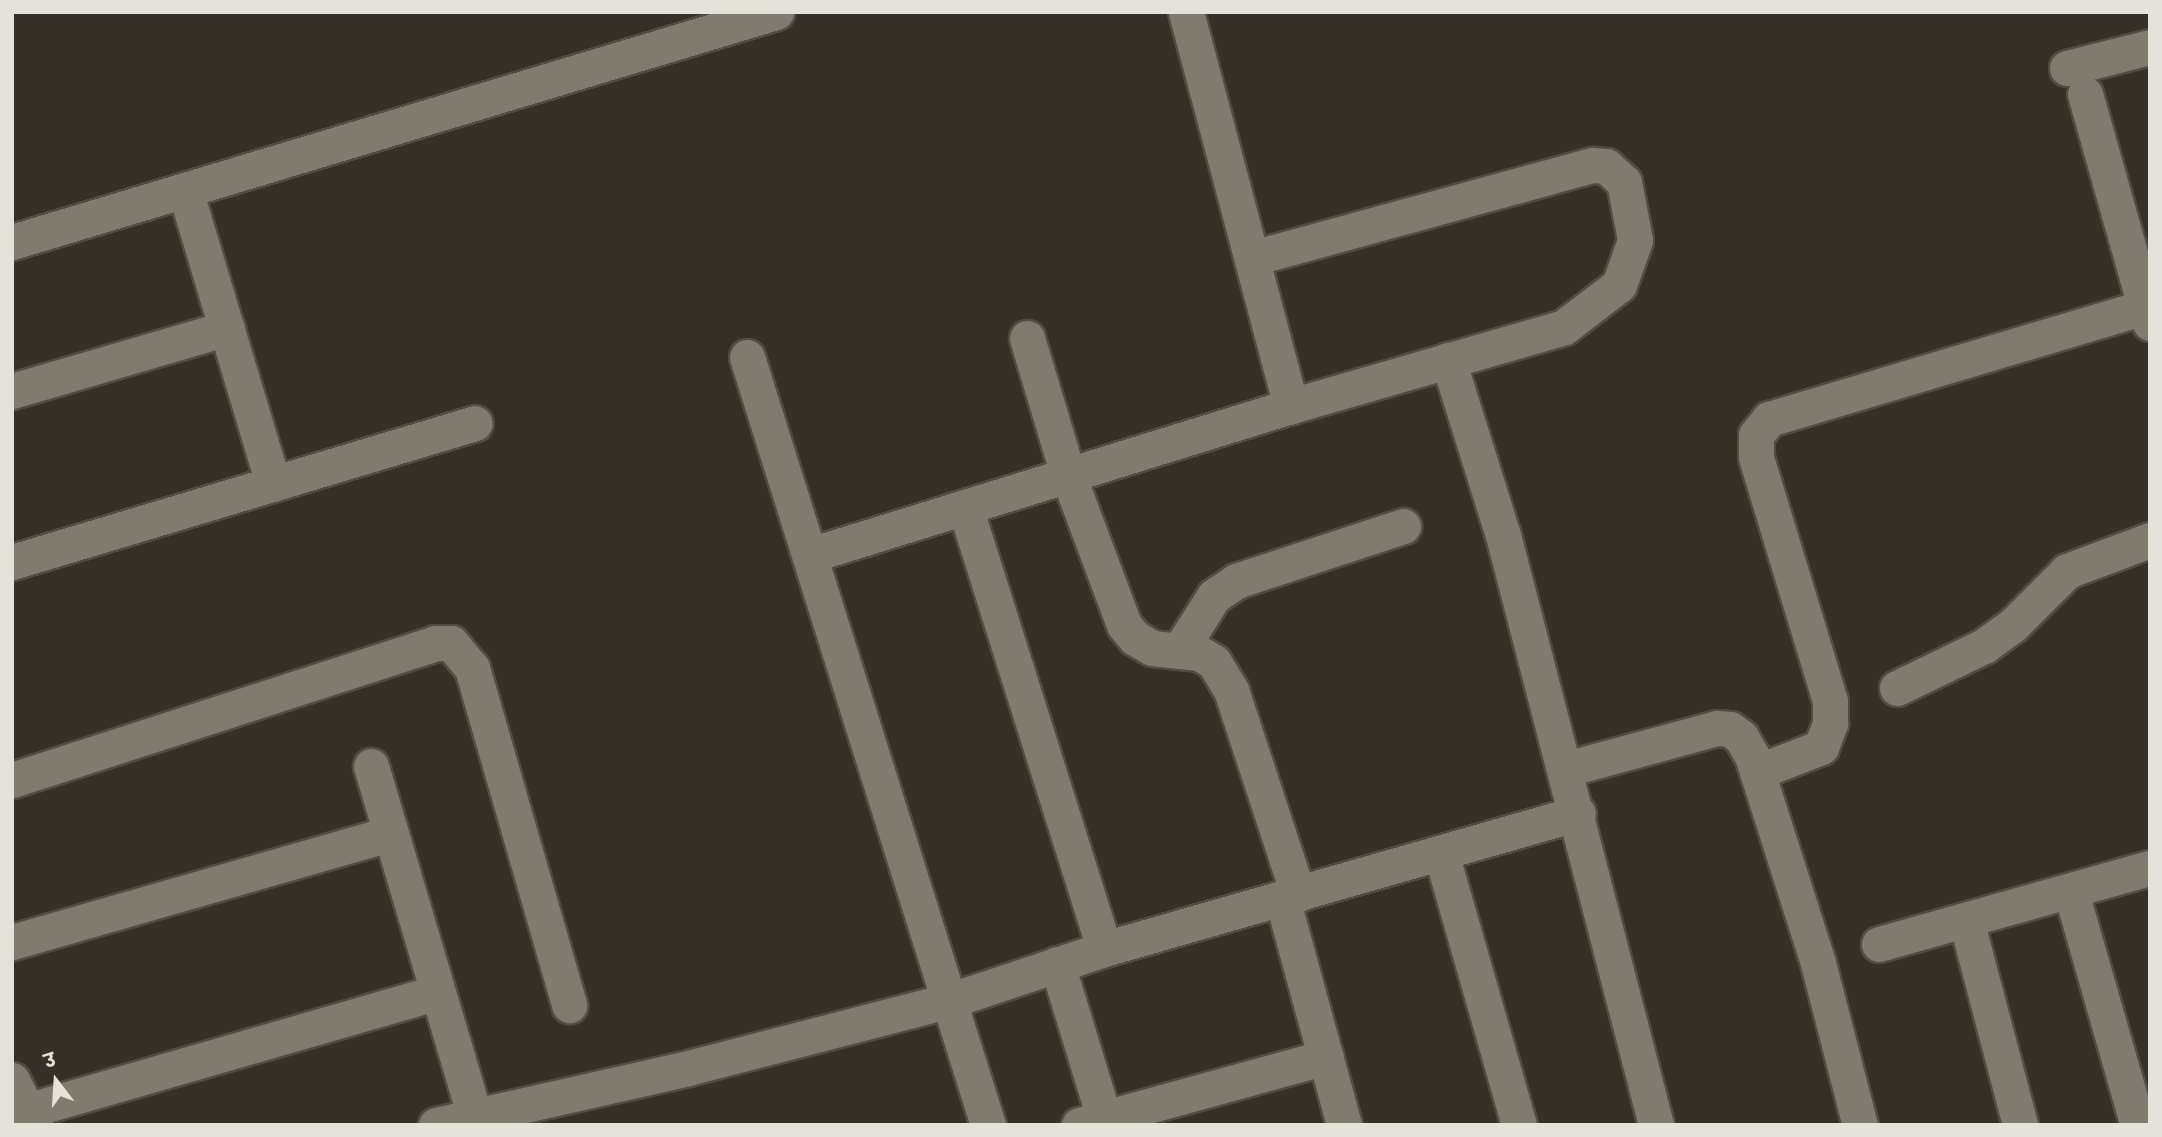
<!DOCTYPE html>
<meta charset="utf-8">
<style>
body{margin:0}
#map{position:relative;width:2162px;height:1137px;overflow:hidden;background:#363127;font-family:Poppins,"Noto Sans Devanagari",sans-serif}
div>[style]{position:absolute}
.roads{filter:drop-shadow(2px 0 #524c45) drop-shadow(-2px 0 #524c45) drop-shadow(0 2px #524c45) drop-shadow(0 -2px #524c45)}
.minor>*{height:35px;margin:-17.5px;padding:0 17.5px;transform-origin:17.5px;border-radius:17.5px;background:#817a6f}
span{translate:-50% -50%;white-space:nowrap;text-align:center;line-height:1.15;-webkit-text-stroke:7px #363127;paint-order:stroke}
.frame{position:absolute;inset:0;border:14px solid #e5e1db;pointer-events:none}
.north{position:absolute;left:21px;top:1046px;width:70px;height:70px;-webkit-text-stroke:5px #363127;paint-order:stroke;rotate:343deg;font-size:19px;font-weight:700;line-height:28px;text-align:center;color:#e5e1db}
.north::after{content:'';display:block;margin:auto;width:24px;height:32px;background:#e5e1db;clip-path:polygon(50% 0,100% 100%,50% 72%,0 100%)}
</style>
<div id="map">
<div class="roads">
<div class="minor">
<i style="left:1186px;top:12px;width:408px;rotate:75.1deg"></i>
<i style="left:2067px;top:68px;width:86px;rotate:-14.2deg"></i>
<i style="left:2085px;top:94px;width:238px;rotate:74.2deg"></i>
<i style="left:185px;top:190px;width:307px;rotate:73.3deg"></i>
<i style="left:12px;top:242px;width:798px;rotate:-16.75deg"></i>
<i style="left:1027px;top:338px;width:143px;rotate:73.3deg"></i>
<i style="left:1068px;top:475px;width:160px;rotate:69.5deg"></i>
<i style="left:1124px;top:625px;width:17px;rotate:50deg"></i>
<i style="left:1135px;top:638px;width:20px;rotate:30deg"></i>
<i style="left:1152px;top:648px;width:47px;rotate:6.1deg"></i>
<i style="left:1199px;top:653px;width:17px;rotate:31deg"></i>
<i style="left:1214px;top:662px;width:33px;rotate:59deg"></i>
<i style="left:1231px;top:690px;width:215px;rotate:71.8deg"></i>
<i style="left:747px;top:357px;width:805px;rotate:72.58deg"></i>
<i style="left:1448px;top:360px;width:183px;rotate:72.6deg"></i>
<i style="left:1503px;top:535px;width:610px;rotate:75.46deg"></i>
<i style="left:12px;top:391px;width:224px;rotate:-16.3deg"></i>
<i style="left:965px;top:507px;width:463px;rotate:72.5deg"></i>
<i style="left:810px;top:555px;width:504px;rotate:-17.21deg"></i>
<i style="left:1291px;top:406px;width:284px;rotate:-16.1deg"></i>
<i style="left:1564px;top:327px;width:69px;rotate:-37.4deg"></i>
<i style="left:1619px;top:285px;width:48px;rotate:-70.4deg"></i>
<i style="left:1635px;top:240px;width:59px;rotate:-100.7deg"></i>
<i style="left:1624px;top:182px;width:24px;rotate:-138deg"></i>
<i style="left:1606px;top:166px;width:14px;rotate:-176deg"></i>
<i style="left:1592px;top:165px;width:353px;rotate:164.7deg"></i>
<i style="left:12px;top:562px;width:483px;rotate:-16.7deg"></i>
<i style="left:1179px;top:651px;width:65px;rotate:-57.5deg"></i>
<i style="left:1214px;top:596px;width:27px;rotate:-34deg"></i>
<i style="left:1236px;top:581px;width:176px;rotate:-18.2deg"></i>
<i style="left:1897px;top:688px;width:97px;rotate:-25.8deg"></i>
<i style="left:1984px;top:646px;width:36px;rotate:-36deg"></i>
<i style="left:2013px;top:625px;width:76px;rotate:-45deg"></i>
<i style="left:2067px;top:571px;width:89px;rotate:-20.5deg"></i>
<i style="left:371px;top:766px;width:365px;rotate:73.5deg"></i>
<i style="left:1566px;top:769px;width:156px;rotate:-15.2deg"></i>
<i style="left:1717px;top:728px;width:13px;rotate:4deg"></i>
<i style="left:1730px;top:729px;width:14px;rotate:36deg"></i>
<i style="left:1741px;top:737px;width:22px;rotate:60deg"></i>
<i style="left:1752px;top:756px;width:217px;rotate:72.3deg"></i>
<i style="left:1818px;top:963px;width:167px;rotate:75.5deg"></i>
<i style="left:1757px;top:772px;width:69px;rotate:-21.3deg"></i>
<i style="left:1821px;top:747px;width:26px;rotate:-69deg"></i>
<i style="left:1830px;top:723px;width:22px;rotate:-90deg"></i>
<i style="left:1830px;top:701px;width:255px;rotate:-106.9deg"></i>
<i style="left:1756px;top:457px;width:22px;rotate:-90deg"></i>
<i style="left:1756px;top:435px;width:21px;rotate:-51deg"></i>
<i style="left:1769px;top:419px;width:392px;rotate:-16.6deg"></i>
<i style="left:12px;top:780px;width:445px;rotate:-17.9deg"></i>
<i style="left:435px;top:643px;width:16px"></i>
<i style="left:451px;top:643px;width:33px;rotate:50deg"></i>
<i style="left:472px;top:668px;width:351px;rotate:73.9deg"></i>
<i style="left:1441px;top:853px;width:283px;rotate:74deg"></i>
<i style="left:2071px;top:892px;width:242px;rotate:74deg"></i>
<i style="left:1282px;top:898px;width:235px;rotate:74.7deg"></i>
<i style="left:1966px;top:920px;width:212px;rotate:75.2deg"></i>
<i style="left:12px;top:942px;width:394px;rotate:-16deg"></i>
<i style="left:1879px;top:944px;width:281px;rotate:-15.7deg"></i>
<i style="left:1057px;top:964px;width:161px;rotate:73deg"></i>
<i style="left:12px;top:1080px;width:51px;rotate:62.9deg"></i>
<i style="left:12px;top:1115px;width:443px;rotate:-16.1deg"></i>
<i style="left:436px;top:1125px;width:258px;rotate:-12.7deg"></i>
<i style="left:688px;top:1068px;width:272px;rotate:-14.5deg"></i>
<i style="left:951px;top:1000px;width:161px;rotate:-18.4deg"></i>
<i style="left:1104px;top:949px;width:493px;rotate:-16deg"></i>
<i style="left:1079px;top:1125px;width:256px;rotate:-15.4deg"></i>
</div>
</div>
<div class="frame"></div>
<div class="north">उ</div>
</div>
